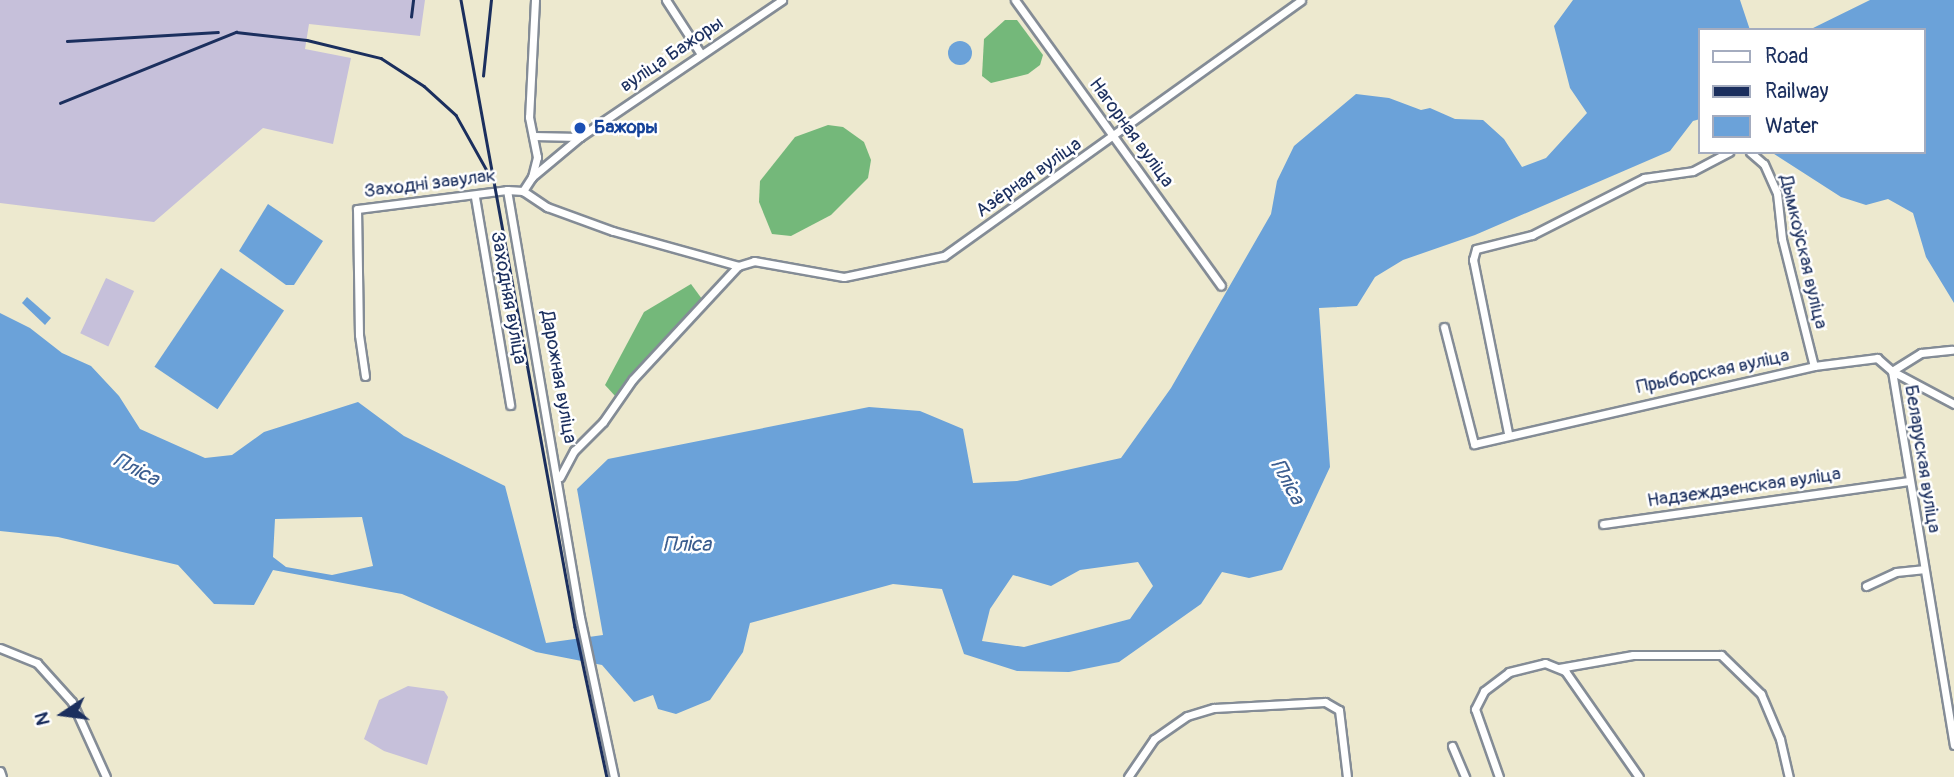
<!DOCTYPE html>
<meta charset="utf-8">
<style>
body{margin:0}
#map{position:relative;width:1954px;height:777px;overflow:hidden;background:#ede9cf;font-family:Pangolin,sans-serif}
div>[style]{position:absolute}
.industrial>*{inset:0;background:#c6c0da;transform-origin:0 0}
.forest>*{inset:0;background:#74b87a}
.water>*{inset:0;background:#6ba2d9;transform-origin:0 0}
.round{border-radius:50%}
.roads{filter:drop-shadow(2px 0 #848c96) drop-shadow(-2px 0 #848c96) drop-shadow(0 2px #848c96) drop-shadow(0 -2px #848c96)}
.minor>*{height:7px;margin:-3.5px;padding:0 3.5px;transform-origin:3.5px;border-radius:3.5px;background:#fff}
.rail>*{height:2.5px;margin:-1.25px;padding:0 1.25px;transform-origin:1.25px;border-radius:1.25px;background:#1b2f5e}
.dots>*{width:19px;height:19px;translate:-50% -50%;box-sizing:border-box;border:4px solid #fff;border-radius:50%}
span{translate:-50% -50%;white-space:nowrap;text-align:center;line-height:1.15;-webkit-text-stroke:5px #fff;paint-order:stroke}
.street-label{font-size:19px;color:#1b2f5e}
.transit-label{font-size:19px;color:#164399;font-weight:700}
.left{translate:0 -50%;text-align:left}
.water-label{font-size:21px;color:#3b5d8f;font-style:italic}
.legend{position:absolute;left:1698px;top:28px;width:228px;height:126px;box-sizing:border-box;background:#fff;border:2px solid #a4acbf;margin:0;padding:9px 12px;list-style:none;font-size:21px;color:#1b2f5e}
.legend li{display:flex;align-items:center;gap:14px;height:35px}
.legend b{width:35px;border:2px solid #a4acbf}
.north{position:absolute;left:28px;top:679px;width:70px;height:70px;-webkit-text-stroke:5px #fff;paint-order:stroke;rotate:257deg;font-size:19px;font-weight:700;line-height:28px;text-align:center;color:#1b2f5e}
.north::after{content:'';display:block;margin:auto;width:24px;height:32px;background:#1b2f5e;clip-path:polygon(50% 0,100% 100%,50% 72%,0 100%)}
</style>
<div id="map">
<div class="industrial">
<i style="clip-path:polygon(0 0,425px 0,420px 36px,309px 24px,305px 49px,351px 58px,333px 144px,263px 128px,154px 222px,0 203px)"></i>
<i style="left:106px;top:278px;width:31px;height:61px;rotate:25deg"></i>
<i style="clip-path:polygon(408px 686px,444px 691px,448px 697px,427px 765px,384px 751px,364px 739px,379px 700px)"></i>
</div>
<div class="forest">
<i style="clip-path:polygon(1005px 20px,1017px 20px,1043px 55px,1040px 65px,1028px 74px,991px 83px,982px 76px,984px 39px)"></i>
<i style="clip-path:polygon(828px 125px,843px 127px,864px 142px,871px 160px,868px 178px,831px 215px,791px 236px,772px 234px,759px 202px,760px 181px,795px 137px)"></i>
<i style="clip-path:polygon(691px 284px,702px 299px,616px 397px,605px 385px,644px 312px)"></i>
</div>
<div class="water">
<i style="clip-path:polygon(evenodd,1573px 0,1740px 0,1750px 30px,1700px 30px,1700px 119px,1693px 121px,1670px 151px,1475px 235px,1403px 260px,1375px 277px,1357px 306px,1319px 308px,1330px 467px,1282px 570px,1249px 578px,1222px 572px,1201px 604px,1119px 662px,1069px 672px,1017px 671px,964px 654px,942px 589px,893px 584px,750px 623px,743px 652px,710px 700px,676px 714px,658px 709px,653px 695px,634px 702px,602px 665px,536px 652px,402px 594px,273px 570px,254px 605px,214px 604px,178px 565px,58px 537px,0 531px,0 313px,30px 328px,62px 353px,91px 366px,119px 396px,140px 429px,205px 458px,232px 455px,264px 432px,358px 402px,404px 436px,505px 486px,546px 643px,603px 635px,577px 489px,608px 459px,869px 407px,920px 411px,963px 429px,973px 483px,1017px 481px,1121px 458px,1171px 388px,1271px 214px,1277px 181px,1294px 146px,1356px 94px,1389px 98px,1421px 110px,1430px 108px,1455px 119px,1483px 120px,1504px 139px,1522px 167px,1546px 158px,1587px 113px,1570px 88px,1554px 26px,1573px 0,362px 517px,373px 566px,332px 575px,286px 567px,273px 557px,275px 519px,362px 517px,1573px 0,1138px 562px,1153px 586px,1130px 619px,1024px 647px,982px 641px,990px 609px,1013px 575px,1051px 586px,1080px 570px,1138px 562px)"></i>
<i style="clip-path:polygon(1870px 0,1954px 0,1954px 303px,1926px 257px,1913px 213px,1888px 199px,1866px 205px,1841px 197px,1771px 152px,1924px 152px,1924px 30px,1809px 30px)"></i>
<i class="round" style="left:948px;top:41px;width:24px;height:24px"></i>
<i style="clip-path:polygon(268px 204px,323px 241px,294px 285px,286px 285px,239px 251px)"></i>
<i style="left:221px;top:268px;width:76px;height:119px;rotate:34deg"></i>
<i style="clip-path:polygon(27px 297px,51px 318px,45px 325px,22px 303px)"></i>
</div>
<div class="roads">
<div class="minor">
<i style="left:535px;top:0;width:117px;rotate:92.9deg"></i>
<i style="left:529px;top:117px;width:41px;rotate:78.7deg"></i>
<i style="left:537px;top:157px;width:21px;rotate:104deg"></i>
<i style="left:532px;top:177px;width:17px;rotate:123deg"></i>
<i style="left:523px;top:191px;width:16px;rotate:-176deg"></i>
<i style="left:507px;top:190px;width:433px;rotate:80.3deg"></i>
<i style="left:580px;top:617px;width:164px;rotate:78deg"></i>
<i style="left:666px;top:0;width:64px;rotate:57.1deg"></i>
<i style="left:1015px;top:0;width:352px;rotate:54.2deg"></i>
<i style="left:533px;top:136px;width:47px;rotate:1.2deg"></i>
<i style="left:1750px;top:152px;width:18px;rotate:41deg"></i>
<i style="left:1764px;top:164px;width:32px;rotate:66deg"></i>
<i style="left:1777px;top:193px;width:46px;rotate:83.8deg"></i>
<i style="left:1782px;top:239px;width:131px;rotate:75.9deg"></i>
<i style="left:532px;top:177px;width:62px;rotate:-39.8deg"></i>
<i style="left:580px;top:137px;width:244px;rotate:-34.1deg"></i>
<i style="left:523px;top:191px;width:29px;rotate:34deg"></i>
<i style="left:547px;top:207px;width:70px;rotate:20deg"></i>
<i style="left:613px;top:231px;width:130px;rotate:15.6deg"></i>
<i style="left:738px;top:266px;width:17px;rotate:-17deg"></i>
<i style="left:754px;top:261px;width:91px;rotate:10.1deg"></i>
<i style="left:844px;top:277px;width:102px;rotate:-11.9deg"></i>
<i style="left:944px;top:256px;width:439px;rotate:-35.6deg"></i>
<i style="left:475px;top:197px;width:211px;rotate:80.4deg"></i>
<i style="left:1444px;top:327px;width:121px;rotate:75.6deg"></i>
<i style="left:1474px;top:444px;width:349px;rotate:-12.9deg"></i>
<i style="left:1814px;top:366px;width:64px;rotate:-7.2deg"></i>
<i style="left:1877px;top:358px;width:20px;rotate:41deg"></i>
<i style="left:1892px;top:371px;width:34px;rotate:-32deg"></i>
<i style="left:1921px;top:353px;width:31px;rotate:-6deg"></i>
<i style="left:365px;top:376px;width:41px;rotate:-98.3deg"></i>
<i style="left:359px;top:335px;width:126px;rotate:-90.9deg"></i>
<i style="left:357px;top:209px;width:151px;rotate:-7.2deg"></i>
<i style="left:1954px;top:404px;width:70px;rotate:-152deg"></i>
<i style="left:1892px;top:371px;width:379px;rotate:80.6deg"></i>
<i style="left:1508px;top:433px;width:177px;rotate:-101.4deg"></i>
<i style="left:1473px;top:260px;width:11px;rotate:-75deg"></i>
<i style="left:1476px;top:249px;width:58px;rotate:-14deg"></i>
<i style="left:1532px;top:235px;width:126px;rotate:-27deg"></i>
<i style="left:1644px;top:178px;width:49px;rotate:-8.1deg"></i>
<i style="left:1693px;top:171px;width:41px;rotate:-27.8deg"></i>
<i style="left:560px;top:477px;width:30px;rotate:-62deg"></i>
<i style="left:574px;top:451px;width:41px;rotate:-45deg"></i>
<i style="left:603px;top:422px;width:52px;rotate:-55.1deg"></i>
<i style="left:633px;top:379px;width:154px;rotate:-47.1deg"></i>
<i style="left:1603px;top:524px;width:309px;rotate:-8deg"></i>
<i style="left:1866px;top:586px;width:33px;rotate:-25deg"></i>
<i style="left:1896px;top:572px;width:27px;rotate:-6deg"></i>
<i style="left:0;top:648px;width:40px;rotate:22deg"></i>
<i style="left:37px;top:663px;width:52px;rotate:48.1deg"></i>
<i style="left:72px;top:702px;width:82px;rotate:65.6deg"></i>
<i style="left:1559px;top:668px;width:75px;rotate:-10deg"></i>
<i style="left:1633px;top:655px;width:88px"></i>
<i style="left:1721px;top:655px;width:56px;rotate:44.3deg"></i>
<i style="left:1761px;top:694px;width:49px;rotate:67.1deg"></i>
<i style="left:1780px;top:739px;width:39px;rotate:77deg"></i>
<i style="left:1452px;top:746px;width:34px;rotate:67deg"></i>
<i style="left:0;top:771px;width:6px;rotate:72deg"></i>
<i style="left:1128px;top:777px;width:46px;rotate:-55.6deg"></i>
<i style="left:1154px;top:739px;width:40px;rotate:-34.9deg"></i>
<i style="left:1187px;top:716px;width:28px;rotate:-17deg"></i>
<i style="left:1214px;top:708px;width:111px;rotate:-3.1deg"></i>
<i style="left:1325px;top:702px;width:16px;rotate:30deg"></i>
<i style="left:1339px;top:710px;width:67px;rotate:83.2deg"></i>
<i style="left:1499px;top:777px;width:72px;rotate:-109.4deg"></i>
<i style="left:1475px;top:709px;width:20px;rotate:-63deg"></i>
<i style="left:1484px;top:691px;width:31px;rotate:-37deg"></i>
<i style="left:1509px;top:672px;width:37px;rotate:-14deg"></i>
<i style="left:1545px;top:663px;width:22px;rotate:22deg"></i>
<i style="left:1565px;top:671px;width:129px;rotate:55.1deg"></i>
</div>
</div>
<div class="rail">
<i style="left:461px;top:0;width:637px;rotate:79.7deg"></i>
<i style="left:575px;top:627px;width:153px;rotate:78deg"></i>
<i style="left:411px;top:17px;width:17px;rotate:-83deg"></i>
<i style="left:67px;top:41px;width:151px;rotate:-3.4deg"></i>
<i style="left:483px;top:76px;width:76px;rotate:-84deg"></i>
<i style="left:60px;top:103px;width:190px;rotate:-22deg"></i>
<i style="left:236px;top:32px;width:71px;rotate:6.4deg"></i>
<i style="left:307px;top:40px;width:76px;rotate:13.7deg"></i>
<i style="left:381px;top:58px;width:51px;rotate:33.1deg"></i>
<i style="left:424px;top:86px;width:43px;rotate:42.2deg"></i>
<i style="left:456px;top:115px;width:68px;rotate:60.8deg"></i>
</div>
<div class="dots">
<i style="left:580px;top:128px;background:#1a4fb4"></i>
</div>
<div class="street-label">
<span style="left:672px;top:55px;rotate:-34deg">вуліца Бажоры</span>
<span style="left:1131px;top:133px;rotate:54deg">Нагорная вуліца</span>
<span style="left:1029px;top:178px;rotate:-35deg">Азёрная вуліца</span>
<span style="left:430px;top:184px;rotate:-7deg">Заходні завулак</span>
<span style="left:1803px;top:252px;rotate:77deg">Дымкоўская вуліца</span>
<span style="left:508px;top:298px;rotate:80deg">Заходняя вуліца</span>
<span style="left:1713px;top:372px;rotate:-12deg">Прыборская вуліца</span>
<span style="left:558px;top:377px;rotate:80deg">Дарожная вуліца</span>
<span style="left:1922px;top:459px;rotate:81deg">Беларуская вуліца</span>
<span style="left:1744px;top:488px;rotate:-8deg">Надзеждзенская вуліца</span>
</div>
<div class="transit-label">
<span class="left" style="left:594px;top:128px">Бажоры</span>
</div>
<div class="water-label">
<span style="left:136px;top:470px;rotate:28deg">Пліса</span>
<span style="left:1287px;top:482px;rotate:62deg">Пліса</span>
<span style="left:687px;top:545px">Пліса</span>
</div>
<ul class="legend">
<li><b style="height:9px;background:#fff"></b>Road</li>
<li><b style="height:9px;background:#1b2f5e"></b>Railway</li>
<li><b style="height:19px;background:#6ba2d9"></b>Water</li>
</ul>
<div class="north">N</div>
</div>
